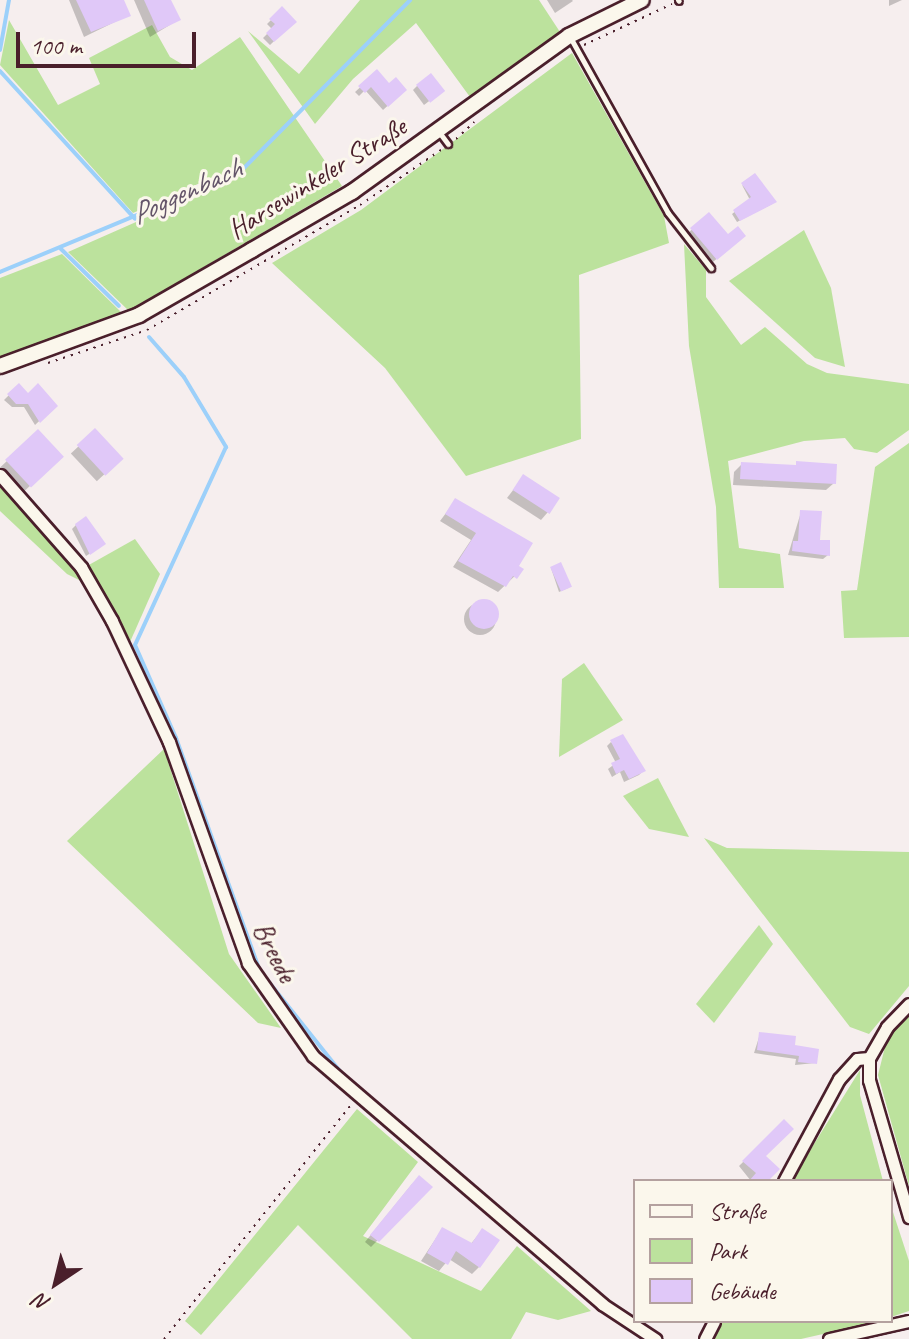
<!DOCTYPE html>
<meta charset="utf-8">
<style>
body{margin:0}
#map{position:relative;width:909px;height:1339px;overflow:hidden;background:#f6eeee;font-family:Caveat,sans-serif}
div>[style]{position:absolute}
.green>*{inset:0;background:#bce29d}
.shadow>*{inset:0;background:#0003;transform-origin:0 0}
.round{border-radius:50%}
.stream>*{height:4px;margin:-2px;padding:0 2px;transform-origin:2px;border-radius:2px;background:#9cd0fa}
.building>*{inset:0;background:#e0c8f8;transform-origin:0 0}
.path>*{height:2px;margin-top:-1px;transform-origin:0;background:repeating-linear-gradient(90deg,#4a1f2b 0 2px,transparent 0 8px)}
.roads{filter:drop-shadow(2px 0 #4a1f2b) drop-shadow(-2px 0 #4a1f2b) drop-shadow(0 2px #4a1f2b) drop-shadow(0 -2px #4a1f2b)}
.service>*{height:5px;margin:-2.5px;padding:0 2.5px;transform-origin:2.5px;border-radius:2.5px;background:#fbf7ec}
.minor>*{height:11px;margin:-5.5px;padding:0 5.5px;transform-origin:5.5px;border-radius:5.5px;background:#fbf7ec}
.tertiary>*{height:14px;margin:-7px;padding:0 7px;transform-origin:7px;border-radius:7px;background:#fbf7ec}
span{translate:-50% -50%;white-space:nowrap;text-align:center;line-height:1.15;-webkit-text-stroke:6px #fbf7ec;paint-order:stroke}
.street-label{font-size:28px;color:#4a1f2b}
.water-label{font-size:30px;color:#635469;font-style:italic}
.legend{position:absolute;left:633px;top:1179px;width:260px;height:144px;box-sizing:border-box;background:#fbf7ec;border:2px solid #b4a19f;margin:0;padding:10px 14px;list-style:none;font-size:24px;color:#4a1f2b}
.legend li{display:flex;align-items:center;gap:16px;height:40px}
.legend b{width:40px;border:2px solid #b4a19f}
.north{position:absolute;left:16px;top:1243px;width:80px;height:80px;-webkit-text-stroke:6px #fbf7ec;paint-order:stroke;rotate:215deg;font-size:22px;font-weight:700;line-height:32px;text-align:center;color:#4a1f2b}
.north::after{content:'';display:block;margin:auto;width:28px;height:36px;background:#4a1f2b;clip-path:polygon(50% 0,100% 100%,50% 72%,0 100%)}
.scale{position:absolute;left:16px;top:32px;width:180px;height:36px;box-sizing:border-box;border:4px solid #4a1f2b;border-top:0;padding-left:10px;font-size:24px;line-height:28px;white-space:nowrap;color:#4a1f2b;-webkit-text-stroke:6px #fbf7ec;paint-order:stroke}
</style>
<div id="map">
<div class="green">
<i style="clip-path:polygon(360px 0,539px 0,560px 32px,470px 97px,416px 23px,353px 79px,315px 124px,248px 31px,299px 74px)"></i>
<i style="clip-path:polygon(9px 20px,58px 105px,100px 84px,89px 58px,152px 25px,170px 57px,192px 70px,240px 37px,342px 186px,129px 311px,68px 252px,220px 185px,218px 175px,133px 213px,0 65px)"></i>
<i style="clip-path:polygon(572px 53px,664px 216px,669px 243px,579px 275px,581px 439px,466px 476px,385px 368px,272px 263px,361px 210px)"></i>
<i style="clip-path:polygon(804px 230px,831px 288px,845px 367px,815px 358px,729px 281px)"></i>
<i style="clip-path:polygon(684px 244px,706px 270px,706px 297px,741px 345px,765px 327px,807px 364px,827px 373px,909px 384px,909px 430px,877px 453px,854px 449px,845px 438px,804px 441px,728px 461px,739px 548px,780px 554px,784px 588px,719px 588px,716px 507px,689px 346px)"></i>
<i style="clip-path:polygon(62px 254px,123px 314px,0 358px,0 278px)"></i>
<i style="clip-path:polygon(909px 443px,909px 637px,844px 638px,841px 591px,857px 590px,875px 467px)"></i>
<i style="clip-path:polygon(0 483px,73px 564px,83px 582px,67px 574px,0 511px)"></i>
<i style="clip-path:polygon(135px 539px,160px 574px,130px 642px,87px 566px)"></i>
<i style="clip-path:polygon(584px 663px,623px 720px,559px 757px,562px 679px)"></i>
<i style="clip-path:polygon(164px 749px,229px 954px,281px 1028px,258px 1023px,67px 841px)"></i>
<i style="clip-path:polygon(658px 778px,689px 837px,649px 829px,623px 796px)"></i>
<i style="clip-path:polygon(704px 838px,727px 848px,909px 852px,909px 986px,869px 1034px,850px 1027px)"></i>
<i style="clip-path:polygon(759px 925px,773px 944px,714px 1023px,696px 1004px)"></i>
<i style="clip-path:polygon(909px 1012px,909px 1186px,878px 1075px,887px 1039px)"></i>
<i style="clip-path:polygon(860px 1070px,860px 1095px,883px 1181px,791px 1181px)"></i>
<i style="clip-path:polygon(357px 1109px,418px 1162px,363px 1236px,481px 1291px,517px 1246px,591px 1311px,558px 1320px,526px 1312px,511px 1339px,412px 1339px,298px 1225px,201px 1335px,185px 1321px)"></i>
<i style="clip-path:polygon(891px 1206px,909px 1261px,909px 1311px,891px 1317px)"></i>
<i style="clip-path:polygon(721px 1321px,880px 1321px,801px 1339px,712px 1339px)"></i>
</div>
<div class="shadow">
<i style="clip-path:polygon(69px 0,122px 0,129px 15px,84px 37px)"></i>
<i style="clip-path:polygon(134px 0,169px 0,178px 20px,150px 37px)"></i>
<i style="clip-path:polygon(547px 0,572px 0,573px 1px,555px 13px)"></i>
<i style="clip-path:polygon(889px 0,902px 0,889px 6px)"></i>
<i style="clip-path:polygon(282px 9px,294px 22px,270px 45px,263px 38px,272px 29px,267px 24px)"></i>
<i style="clip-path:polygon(377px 72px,389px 86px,405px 90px,383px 110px,365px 90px,359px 96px,355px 92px)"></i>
<i style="clip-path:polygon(418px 85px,437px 95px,424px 105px,413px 90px)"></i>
<i style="clip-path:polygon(742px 185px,772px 204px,737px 222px,732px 214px,750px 200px)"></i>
<i style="clip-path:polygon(709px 215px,728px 237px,743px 236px,713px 262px,688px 233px)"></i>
<i style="clip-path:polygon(18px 386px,28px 396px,55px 406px,35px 425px,24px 407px,12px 407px,4px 400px)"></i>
<i style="left:95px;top:431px;width:38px;height:33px;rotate:47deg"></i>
<i style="left:38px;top:432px;width:34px;height:52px;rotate:47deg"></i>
<i style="clip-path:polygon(742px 464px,834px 483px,826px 490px,733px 485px,734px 472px)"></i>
<i style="clip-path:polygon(523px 477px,548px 512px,541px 520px,507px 498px)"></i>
<i style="clip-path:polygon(455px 501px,521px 570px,498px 592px,453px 567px,471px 540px,440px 521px)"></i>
<i style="clip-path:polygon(801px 512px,828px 555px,823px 559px,788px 555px)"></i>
<i style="clip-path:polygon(76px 525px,100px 547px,86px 556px,72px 529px)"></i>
<i style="clip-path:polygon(551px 568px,568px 588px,559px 592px)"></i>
<i class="round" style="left:464px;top:603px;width:32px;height:32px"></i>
<i style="clip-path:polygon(611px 742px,643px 771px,639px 775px,624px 782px,620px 772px,612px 777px,608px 769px,616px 763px,607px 746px)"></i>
<i style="clip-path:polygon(760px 1034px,792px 1047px,815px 1063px,795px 1065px,796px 1059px,754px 1053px)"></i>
<i style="clip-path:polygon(784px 1122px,763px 1156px,765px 1181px,751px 1181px,739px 1166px)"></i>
<i style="clip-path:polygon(412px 1184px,430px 1187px,371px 1247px,365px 1242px)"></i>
<i style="clip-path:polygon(442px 1229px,470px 1245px,482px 1230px,479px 1267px,472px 1274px,449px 1259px,439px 1271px,421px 1261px)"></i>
</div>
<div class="stream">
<i style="left:0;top:50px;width:51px;rotate:-79.8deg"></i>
<i style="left:0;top:71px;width:200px;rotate:47.6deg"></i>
<i style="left:61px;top:249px;width:81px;rotate:44.5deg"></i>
<i style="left:0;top:272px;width:260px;rotate:-22.6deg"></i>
<i style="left:240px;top:172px;width:242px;rotate:-45.3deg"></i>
<i style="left:149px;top:337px;width:53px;rotate:48.8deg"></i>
<i style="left:184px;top:377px;width:82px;rotate:59deg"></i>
<i style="left:226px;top:447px;width:218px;rotate:114.7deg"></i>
<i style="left:135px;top:645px;width:102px;rotate:66.2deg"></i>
<i style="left:176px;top:738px;width:248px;rotate:70.2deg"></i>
<i style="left:260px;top:971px;width:133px;rotate:51.4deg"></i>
</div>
<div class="building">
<i style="clip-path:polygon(76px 0,124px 0,131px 16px,91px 32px)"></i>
<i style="clip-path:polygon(144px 0,171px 0,181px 20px,158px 31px)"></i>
<i style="clip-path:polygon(282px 6px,297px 22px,274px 42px,266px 33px,275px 24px,269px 19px)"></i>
<i style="clip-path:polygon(377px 69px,389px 83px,396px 77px,407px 90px,388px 107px,371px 87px,365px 93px,358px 86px)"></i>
<i style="left:431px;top:73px;width:23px;height:19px;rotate:52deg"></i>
<i style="clip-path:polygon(755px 173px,777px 202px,740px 221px,733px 210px,751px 197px,741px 183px)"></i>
<i style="clip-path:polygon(709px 212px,728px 234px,738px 226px,746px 236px,717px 260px,690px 228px)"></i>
<i style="clip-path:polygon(19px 383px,28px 393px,38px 383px,58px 406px,40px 423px,28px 404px,16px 404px,7px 394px)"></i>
<i style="left:95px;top:428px;width:42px;height:25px;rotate:47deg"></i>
<i style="left:38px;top:429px;width:38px;height:45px;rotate:47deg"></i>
<i style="clip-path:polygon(796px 461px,837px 464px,836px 484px,740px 479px,741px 462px,796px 465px)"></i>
<i style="left:523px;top:474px;width:44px;height:19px;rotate:33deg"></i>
<i style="clip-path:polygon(455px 498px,533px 543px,519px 566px,524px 569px,517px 579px,513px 576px,506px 587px,458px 561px,476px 533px,445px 514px)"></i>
<i style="clip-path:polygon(800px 510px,822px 511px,820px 540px,830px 540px,830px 556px,792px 551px,793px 541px,798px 541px)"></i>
<i style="clip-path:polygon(86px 516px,106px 544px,90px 555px,75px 524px)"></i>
<i style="left:561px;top:562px;width:27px;height:12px;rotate:66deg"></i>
<i class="round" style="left:469px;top:599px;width:30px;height:30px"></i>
<i style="clip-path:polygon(623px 734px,646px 771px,629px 779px,624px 770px,616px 774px,611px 763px,620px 759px,610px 740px)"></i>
<i style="clip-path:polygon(759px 1032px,796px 1036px,795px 1045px,819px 1049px,817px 1064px,798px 1062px,799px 1056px,757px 1050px)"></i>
<i style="clip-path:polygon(784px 1119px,794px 1129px,766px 1156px,780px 1169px,768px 1181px,749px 1181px,756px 1173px,742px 1161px)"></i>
<i style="clip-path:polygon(419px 1175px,433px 1187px,379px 1242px,370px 1235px)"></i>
<i style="clip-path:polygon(442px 1227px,472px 1243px,482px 1228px,500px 1240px,480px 1268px,456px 1251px,448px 1265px,427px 1253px)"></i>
</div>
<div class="path">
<i style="left:584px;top:45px;width:97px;rotate:-25deg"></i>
<i style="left:456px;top:139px;width:25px;rotate:-43deg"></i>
<i style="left:48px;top:363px;width:104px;rotate:-18.4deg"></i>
<i style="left:147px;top:330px;width:247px;rotate:-30.4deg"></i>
<i style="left:360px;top:205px;width:98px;rotate:-34.2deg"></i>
<i style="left:164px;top:1339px;width:300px;rotate:-51.4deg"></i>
</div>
<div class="roads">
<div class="service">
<i style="left:678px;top:0;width:1px;rotate:45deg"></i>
<i style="left:570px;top:37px;width:201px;rotate:60.9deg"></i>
<i style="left:668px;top:213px;width:70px;rotate:52deg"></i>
<i style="left:439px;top:132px;width:15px;rotate:53deg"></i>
</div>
<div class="minor">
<i style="left:0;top:475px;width:123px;rotate:48.6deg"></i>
<i style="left:81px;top:567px;width:62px;rotate:60.1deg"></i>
<i style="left:112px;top:621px;width:134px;rotate:64.8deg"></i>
<i style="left:169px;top:742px;width:235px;rotate:70.3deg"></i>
<i style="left:248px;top:963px;width:113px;rotate:55deg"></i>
<i style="left:313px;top:1056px;width:381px;rotate:40.6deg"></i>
<i style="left:602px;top:1304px;width:64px;rotate:33.4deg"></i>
<i style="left:909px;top:1004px;width:32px;rotate:134deg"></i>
<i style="left:887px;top:1027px;width:36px;rotate:120deg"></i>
<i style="left:869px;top:1058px;width:22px;rotate:90deg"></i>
<i style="left:869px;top:1080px;width:143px;rotate:73.7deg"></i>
<i style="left:784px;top:1181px;width:116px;rotate:-61.7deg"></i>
<i style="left:839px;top:1079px;width:27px;rotate:-48deg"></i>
<i style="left:857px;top:1059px;width:12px;rotate:-5deg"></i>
<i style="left:705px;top:1339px;width:20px;rotate:-63deg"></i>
<i style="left:829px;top:1339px;width:82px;rotate:-12.7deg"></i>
</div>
<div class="tertiary">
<i style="left:0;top:366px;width:148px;rotate:-20.1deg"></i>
<i style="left:139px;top:315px;width:130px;rotate:-29.9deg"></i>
<i style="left:252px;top:250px;width:116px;rotate:-30.1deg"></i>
<i style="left:352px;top:192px;width:267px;rotate:-35.7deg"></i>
<i style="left:569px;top:36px;width:81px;rotate:-26.3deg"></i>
</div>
</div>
<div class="street-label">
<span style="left:317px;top:178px;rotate:-32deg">Harsewinkeler Straße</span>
<span style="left:275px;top:952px;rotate:63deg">Breede</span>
</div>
<div class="water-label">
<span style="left:186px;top:191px;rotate:-25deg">Poggenbach</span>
</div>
<ul class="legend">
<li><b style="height:10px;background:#fbf7ec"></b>Straße</li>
<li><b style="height:22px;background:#bce29d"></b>Park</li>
<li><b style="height:22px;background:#e0c8f8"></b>Gebäude</li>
</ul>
<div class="north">N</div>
<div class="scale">100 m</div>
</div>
